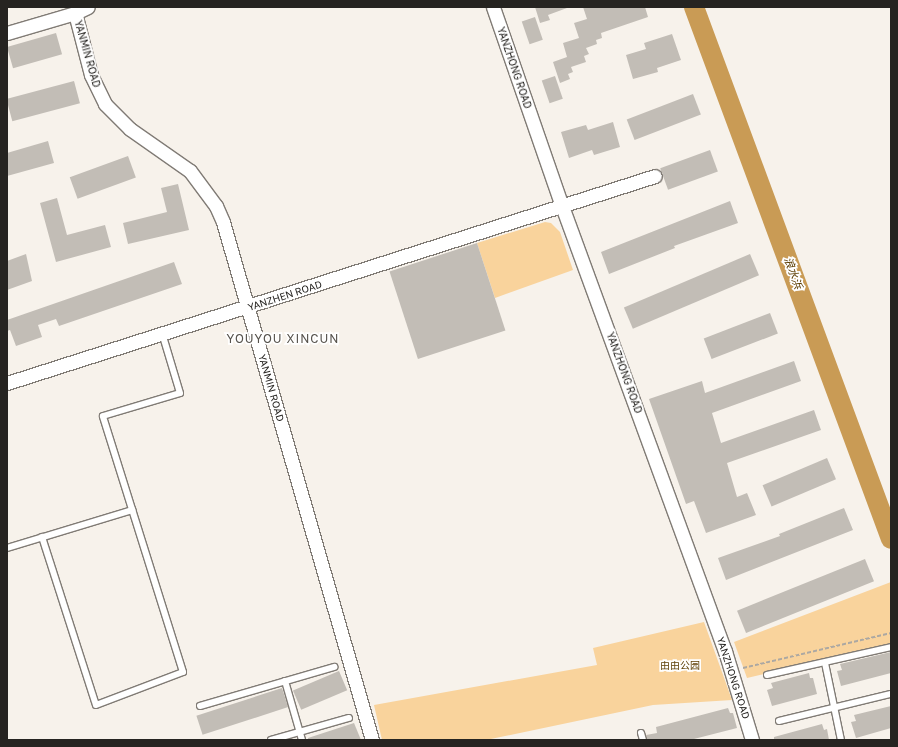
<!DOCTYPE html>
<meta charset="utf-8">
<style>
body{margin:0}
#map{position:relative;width:898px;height:747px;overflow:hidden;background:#f7f2eb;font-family:"Golos Text","Noto Sans SC",sans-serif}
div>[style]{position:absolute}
.green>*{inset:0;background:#f9d39c}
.river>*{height:20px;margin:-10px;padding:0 10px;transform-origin:10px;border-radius:10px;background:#c99b55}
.building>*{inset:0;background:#c2bdb6;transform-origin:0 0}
.path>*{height:2px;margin-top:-1px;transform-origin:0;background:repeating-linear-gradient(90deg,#aca8a2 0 4px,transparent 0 6px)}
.roads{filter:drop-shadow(1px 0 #807b75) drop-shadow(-1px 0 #807b75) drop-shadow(0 1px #807b75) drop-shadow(0 -1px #807b75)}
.service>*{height:6px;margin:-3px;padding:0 3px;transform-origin:3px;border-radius:3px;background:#fff}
.minor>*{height:13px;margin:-6.5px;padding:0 6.5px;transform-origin:6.5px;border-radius:6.5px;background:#fff}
span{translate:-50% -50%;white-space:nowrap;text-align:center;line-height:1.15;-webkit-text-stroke:3.5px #fff;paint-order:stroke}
.street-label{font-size:10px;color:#262421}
.park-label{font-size:10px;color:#5f4006}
.water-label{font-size:11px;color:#5c3d02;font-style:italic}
.quarter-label{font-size:12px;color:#56524c;letter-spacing:1px}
.frame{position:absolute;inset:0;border:8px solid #262421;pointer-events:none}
</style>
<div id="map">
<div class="green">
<i style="clip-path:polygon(545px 222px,551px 223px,560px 232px,573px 270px,495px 298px,477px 243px)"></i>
<i style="clip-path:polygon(891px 582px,891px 645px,747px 678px,734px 642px)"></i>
<i style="clip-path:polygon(704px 622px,732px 700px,653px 705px,486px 740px,382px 740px,374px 705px,597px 665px,593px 648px)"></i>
</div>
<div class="river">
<i style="left:694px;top:7px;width:567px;rotate:69.68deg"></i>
</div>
<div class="building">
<i style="clip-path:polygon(535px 7px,567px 7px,567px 8px,548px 15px,550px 20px,540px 23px)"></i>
<i style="clip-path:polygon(583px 7px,645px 7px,648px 17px,601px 33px,602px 38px,596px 40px,597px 44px,586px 48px,589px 54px,584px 56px,586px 62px,571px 67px,573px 72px,568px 74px,570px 79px,560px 83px,553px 62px,567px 57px,563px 43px,579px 38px,574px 23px,587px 19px)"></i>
<i style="left:535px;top:17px;width:24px;height:14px;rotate:71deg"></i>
<i style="left:56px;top:33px;width:22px;height:51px;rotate:74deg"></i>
<i style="clip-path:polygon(672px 34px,681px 60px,657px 68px,658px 72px,633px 79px,626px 55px,646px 49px,644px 43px)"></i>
<i style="left:555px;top:76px;width:24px;height:14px;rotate:71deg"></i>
<i style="left:74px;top:81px;width:23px;height:70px;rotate:75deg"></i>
<i style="left:693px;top:94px;width:22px;height:71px;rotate:69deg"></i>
<i style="clip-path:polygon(613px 122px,620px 147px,594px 155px,592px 150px,569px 158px,561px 132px,586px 125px,588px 130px)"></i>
<i style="clip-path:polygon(48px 141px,54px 163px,7px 176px,7px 153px)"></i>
<i style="left:710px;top:150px;width:23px;height:53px;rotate:70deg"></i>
<i style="left:128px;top:156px;width:23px;height:62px;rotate:70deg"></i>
<i style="clip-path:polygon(178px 184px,189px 230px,128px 244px,123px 223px,167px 212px,161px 188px)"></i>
<i style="clip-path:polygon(57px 198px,67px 235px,105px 225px,111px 247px,56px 262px,40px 203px)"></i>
<i style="clip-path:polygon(730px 201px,738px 223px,674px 246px,675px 248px,609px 274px,601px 252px)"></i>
<i style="left:477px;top:243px;width:92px;height:92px;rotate:72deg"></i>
<i style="clip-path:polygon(26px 254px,32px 281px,7px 290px,7px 261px)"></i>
<i style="left:750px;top:254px;width:23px;height:137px;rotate:67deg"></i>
<i style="clip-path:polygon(174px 262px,182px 284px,59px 326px,56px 319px,38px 325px,42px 337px,16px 346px,10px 330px,7px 331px,7px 320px)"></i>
<i style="left:770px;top:313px;width:22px;height:71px;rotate:69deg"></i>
<i style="clip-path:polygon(794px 361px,801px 381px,712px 413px,721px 443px,814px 410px,821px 430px,727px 463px,737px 497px,747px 493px,756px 515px,706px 533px,694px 501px,686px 504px,649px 399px,702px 381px,705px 393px)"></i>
<i style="left:827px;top:458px;width:23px;height:70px;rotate:67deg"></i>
<i style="clip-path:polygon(844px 508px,853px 530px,726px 580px,718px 558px,780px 536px,779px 534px)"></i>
<i style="left:865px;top:559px;width:24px;height:138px;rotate:68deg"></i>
<i style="clip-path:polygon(891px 652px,891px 673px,841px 686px,837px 671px,842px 670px,840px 664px)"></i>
<i style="left:339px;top:671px;width:21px;height:50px;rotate:67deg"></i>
<i style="clip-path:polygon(809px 673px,810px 678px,813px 678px,817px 694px,772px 706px,767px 690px,773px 688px,771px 683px)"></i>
<i style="left:282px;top:688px;width:20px;height:90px;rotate:72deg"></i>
<i style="clip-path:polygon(891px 706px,891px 728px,856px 738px,851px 722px,856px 721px,854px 715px)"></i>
<i style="clip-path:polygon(728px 708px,730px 713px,733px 713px,737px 728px,690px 740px,647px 740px,646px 735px,657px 733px,656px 727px)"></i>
<i style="clip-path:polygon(354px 723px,361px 740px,308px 740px,308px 738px)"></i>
<i style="clip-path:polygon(822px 724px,824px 730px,827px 729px,829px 740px,774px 740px,774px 737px)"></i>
</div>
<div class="path">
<i style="left:743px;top:668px;width:152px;rotate:-13.3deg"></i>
</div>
<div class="roads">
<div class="service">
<i style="left:42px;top:537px;width:176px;rotate:72.2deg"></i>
<i style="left:96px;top:705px;width:93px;rotate:-20.8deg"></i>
<i style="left:183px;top:672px;width:268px;rotate:-107.4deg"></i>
<i style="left:103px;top:416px;width:80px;rotate:-16.6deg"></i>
<i style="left:180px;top:393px;width:63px;rotate:-106.7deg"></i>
<i style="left:7px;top:548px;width:131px;rotate:-16.9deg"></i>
<i style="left:825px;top:663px;width:79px;rotate:78.3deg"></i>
<i style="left:767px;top:675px;width:127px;rotate:-12.7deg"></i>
<i style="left:285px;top:681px;width:61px;rotate:73.9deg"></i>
<i style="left:200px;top:706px;width:140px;rotate:-16.2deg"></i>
<i style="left:779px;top:721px;width:115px;rotate:-13.6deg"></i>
<i style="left:641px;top:733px;width:7px;rotate:74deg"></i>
<i style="left:271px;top:740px;width:81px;rotate:-15.8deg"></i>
</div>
<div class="minor">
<i style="left:493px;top:7px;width:211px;rotate:70.9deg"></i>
<i style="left:562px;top:206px;width:474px;rotate:69.9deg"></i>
<i style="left:725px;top:651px;width:93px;rotate:73.1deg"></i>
<i style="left:75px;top:13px;width:64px;rotate:75.5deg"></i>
<i style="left:91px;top:75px;width:32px;rotate:64deg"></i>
<i style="left:105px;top:104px;width:35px;rotate:45deg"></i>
<i style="left:130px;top:129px;width:73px;rotate:35deg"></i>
<i style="left:190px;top:171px;width:44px;rotate:53.4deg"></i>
<i style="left:216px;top:206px;width:17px;rotate:66deg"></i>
<i style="left:223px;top:222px;width:539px;rotate:73.95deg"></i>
<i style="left:7px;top:33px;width:71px;rotate:-16.4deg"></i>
<i style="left:75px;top:13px;width:14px;rotate:-25deg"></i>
<i style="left:7px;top:383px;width:680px;rotate:-17.72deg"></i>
</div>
</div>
<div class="street-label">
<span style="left:87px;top:54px;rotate:74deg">YANMIN ROAD</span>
<span style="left:514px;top:68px;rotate:71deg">YANZHONG ROAD</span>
<span style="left:285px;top:296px;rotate:-18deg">YANZHEN ROAD</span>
<span style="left:624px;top:373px;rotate:70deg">YANZHONG ROAD</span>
<span style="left:271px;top:388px;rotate:74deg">YANMIN ROAD</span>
<span style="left:733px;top:678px;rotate:72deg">YANZHONG ROAD</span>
</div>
<div class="park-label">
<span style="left:680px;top:666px">由由公园</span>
</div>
<div class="water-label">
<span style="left:793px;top:273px;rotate:70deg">浪水浜</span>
</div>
<div class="quarter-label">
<span style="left:283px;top:339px">YOUYOU XINCUN</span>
</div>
<div class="frame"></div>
</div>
